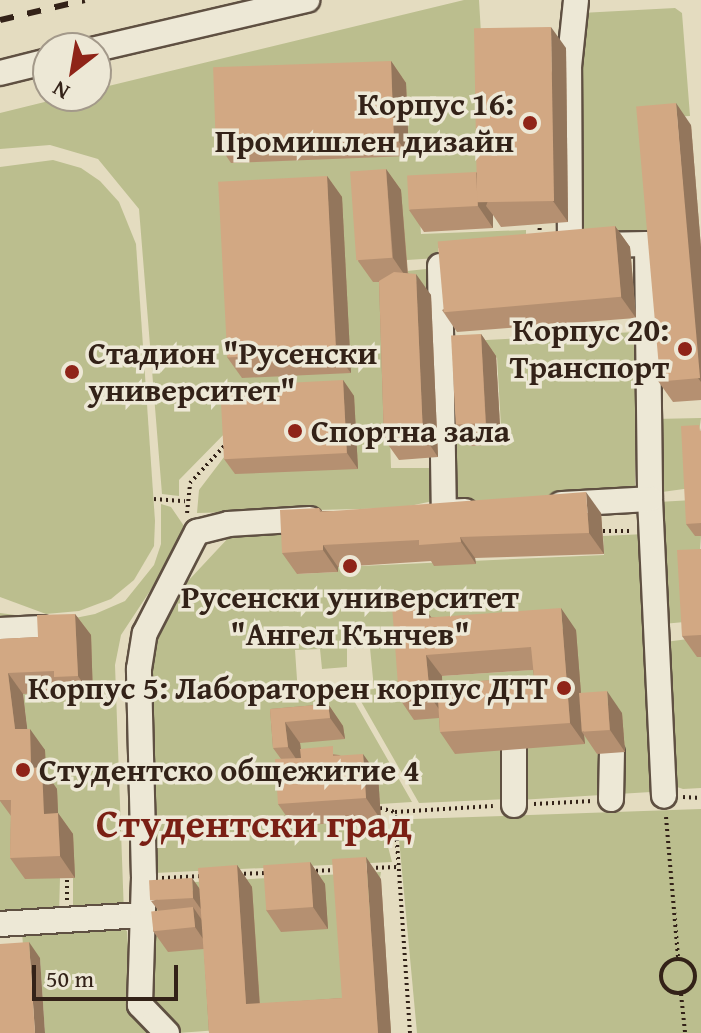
<!DOCTYPE html>
<meta charset="utf-8">
<style>
body{margin:0}
#map{position:relative;width:701px;height:1033px;overflow:hidden;background:#e4dcc0;font-family:"Gentium Book Plus",serif}
div>[style]{position:absolute}
.green>*{inset:0;background:#bbbe8e}
.path>*{height:4px;margin-top:-2px;transform-origin:0;background:repeating-linear-gradient(90deg,#332218 0 2px,transparent 0 6px)}
.path>.ring{margin:-2px;padding:0;box-sizing:content-box;background:none;border:4px solid #332218;border-radius:50%}
.roads{filter:drop-shadow(2px 0 #5f5042) drop-shadow(-2px 0 #5f5042) drop-shadow(0 2px #5f5042) drop-shadow(0 -2px #5f5042)}
.minor>*{height:24px;margin:-12px;padding:0 12px;transform-origin:12px;border-radius:12px;background:#ede8d6}
.rail>*{height:6px;margin-top:-3px;transform-origin:0;background:repeating-linear-gradient(90deg,#332218 0 14px,transparent 0 28px)}
.wall>*{inset:0;background:#b59071}
.shaded-wall>*{inset:0;background:#93765c}
.building>*{inset:0;background:#d2a883;transform-origin:0 0}
.dots>*{width:22px;height:22px;translate:-50% -50%;box-sizing:border-box;border:4px solid #ede8d6;border-radius:50%}
span{translate:-50% -50%;white-space:nowrap;text-align:center;line-height:1.15;-webkit-text-stroke:7px #ede8d6;paint-order:stroke}
.poi-label{font-size:32px;color:#332218;font-weight:700}
.right{translate:-100% -50%;text-align:right}
.left{translate:0 -50%;text-align:left}
.district-label{font-size:40px;color:#7a1f14;font-weight:700}
.north{position:absolute;left:32px;top:32px;width:80px;height:80px;box-sizing:border-box;background:#ede8d6;border:2px solid #a3998a;border-radius:50%;rotate:211deg;font-size:22px;font-weight:700;line-height:32px;text-align:center;color:#332218}
.north::after{content:'';display:block;margin:auto;width:28px;height:36px;background:#8f2418;clip-path:polygon(50% 0,100% 100%,50% 72%,0 100%)}
.scale{position:absolute;left:32px;top:965px;width:146px;height:36px;box-sizing:border-box;border:4px solid #332218;border-top:0;padding-left:10px;font-size:24px;line-height:28px;white-space:nowrap;color:#332218;-webkit-text-stroke:6px #ede8d6;paint-order:stroke}
</style>
<div id="map">
<div class="green">
<i style="clip-path:polygon(464px 0,479px 0,490px 185px,418px 189px,421px 234px,526px 230px,526px 243px,438px 248px,438px 258px,407px 260px,407px 271px,436px 268px,436px 287px,412px 288px,386px 308px,391px 468px,436px 468px,433px 501px,400px 508px,197px 513px,199px 490px,234px 444px,233px 425px,179px 480px,179px 496px,162px 494px,139px 209px,98px 159px,50px 145px,0 149px,0 113px,69px 96px,96px 96px,96px 89px)"></i>
<i style="clip-path:polygon(675px 8px,682px 13px,690px 116px,650px 118px,657px 239px,577px 242px,581px 13px)"></i>
<i style="clip-path:polygon(53px 160px,81px 168px,100px 181px,119px 202px,136px 244px,155px 521px,154px 546px,134px 580px,111px 599px,79px 611px,46px 614px,0 597px,0 167px)"></i>
<i style="clip-path:polygon(635px 332px,635px 494px,468px 505px,452px 499px,451px 413px,470px 412px,472px 446px,502px 444px,497px 357px,469px 399px,452px 399px,449px 342px)"></i>
<i style="clip-path:polygon(701px 418px,691px 488px,655px 493px,654px 419px)"></i>
<i style="clip-path:polygon(693px 500px,695px 536px,701px 536px,695px 621px,663px 624px,658px 502px)"></i>
<i style="clip-path:polygon(161px 504px,171px 507px,184px 526px,175px 553px,121px 635px,115px 665px,124px 914px,73px 915px,73px 835px,59px 835px,30px 751px,23px 694px,69px 692px,93px 698px,0 625px,0 613px,60px 621px,95px 614px,125px 601px,154px 565px,161px 544px)"></i>
<i style="clip-path:polygon(308px 522px,298px 574px,338px 572px,338px 567px,604px 555px,603px 536px,645px 534px,655px 786px,651px 792px,519px 800px,519px 749px,576px 630px,438px 639px,445px 717px,442px 676px,547px 669px,510px 750px,509px 799px,419px 803px,355px 691px,374px 689px,370px 648px,347px 648px,347px 667px,322px 669px,320px 649px,295px 650px,298px 694px,349px 692px,412px 802px,380px 804px,377px 775px,293px 825px,381px 820px,392px 862px,154px 873px,143px 668px,159px 612px,231px 535px)"></i>
<i style="clip-path:polygon(696px 638px,701px 657px,701px 788px,683px 789px,671px 785px,665px 642px)"></i>
<i style="clip-path:polygon(0 790px,60px 878px,59px 914px,0 917px)"></i>
<i style="clip-path:polygon(701px 809px,701px 1033px,417px 1033px,399px 839px,413px 819px)"></i>
<i style="clip-path:polygon(381px 872px,357px 1020px,178px 1033px,147px 1002px,138px 885px)"></i>
<i style="clip-path:polygon(119px 926px,127px 931px,132px 1010px,154px 1033px,45px 1033px,40px 959px,24px 959px,22px 932px)"></i>
</div>
<div class="path">
<i style="left:539px;top:236px;width:12px;rotate:-85deg"></i>
<i style="left:154px;top:499px;width:31px;rotate:4deg"></i>
<i style="left:187px;top:513px;width:30px;rotate:-84deg"></i>
<i style="left:190px;top:483px;width:53px;rotate:-47.3deg"></i>
<i style="left:603px;top:531px;width:27px"></i>
<i style="left:683px;top:797px;width:18px;rotate:3deg"></i>
<i style="left:534px;top:804px;width:59px;rotate:-2.9deg"></i>
<i style="left:380px;top:808px;width:16px;rotate:15deg"></i>
<i style="left:666px;top:817px;width:142px;rotate:85.1deg"></i>
<i style="left:370px;top:868px;width:27px;rotate:-2deg"></i>
<i style="left:310px;top:871px;width:27px;rotate:-2deg"></i>
<i style="left:238px;top:874px;width:27px;rotate:-2deg"></i>
<i style="left:162px;top:878px;width:40px;rotate:-2.9deg"></i>
<i style="left:67px;top:900px;width:22px;rotate:-90deg"></i>
<i class="ring" style="left:661px;top:959px;width:30px;height:30px"></i>
<i style="left:681px;top:994px;width:39px;rotate:84deg"></i>
<i style="left:410px;top:1033px;width:222px;rotate:-93.9deg"></i>
<i style="left:395px;top:812px;width:98px;rotate:-3.5deg"></i>
</div>
<div class="roads">
<div class="minor">
<i style="left:96px;top:49px;width:217px;rotate:-13.1deg"></i>
<i style="left:0;top:73px;width:49px;rotate:-14deg"></i>
<i style="left:598px;top:245px;width:49px;rotate:-1.2deg"></i>
<i style="left:647px;top:244px;width:255px;rotate:89.3deg"></i>
<i style="left:650px;top:499px;width:297px;rotate:87.3deg"></i>
<i style="left:570px;top:246px;width:179px;rotate:-90.3deg"></i>
<i style="left:569px;top:67px;width:67px;rotate:-84deg"></i>
<i style="left:440px;top:266px;width:246px;rotate:89.1deg"></i>
<i style="left:444px;top:512px;width:21px;rotate:-3deg"></i>
<i style="left:561px;top:504px;width:89px;rotate:-3.2deg"></i>
<i style="left:0;top:630px;width:42px;rotate:-2.7deg"></i>
<i style="left:42px;top:628px;width:13px;rotate:86deg"></i>
<i style="left:611px;top:799px;width:46px;rotate:-88.8deg"></i>
<i style="left:514px;top:805px;width:56px;rotate:-90deg"></i>
<i style="left:0;top:924px;width:143px;rotate:-3.6deg"></i>
<i style="left:167px;top:1033px;width:39px;rotate:-134deg"></i>
<i style="left:140px;top:1005px;width:127px;rotate:-88.2deg"></i>
<i style="left:144px;top:878px;width:209px;rotate:-91.4deg"></i>
<i style="left:139px;top:669px;width:36px;rotate:-81deg"></i>
<i style="left:145px;top:633px;width:114px;rotate:-62.8deg"></i>
<i style="left:197px;top:532px;width:32px;rotate:-14deg"></i>
<i style="left:228px;top:524px;width:82px;rotate:-3.5deg"></i>
</div>
</div>
<div class="rail">
<i style="left:0;top:20px;width:87px;rotate:-13.2deg"></i>
</div>
<div class="wall">
<i style="clip-path:polygon(566px 48px,568px 222px,501px 227px,493px 215px,493px 228px,424px 232px,409px 210px,476px 172px,484px 183px)"></i>
<i style="clip-path:polygon(391px 61px,406px 83px,409px 156px,231px 163px,216px 141px)"></i>
<i style="clip-path:polygon(691px 125px,701px 248px,701px 400px,673px 402px,658px 381px)"></i>
<i style="clip-path:polygon(386px 169px,401px 190px,408px 273px,431px 295px,438px 457px,399px 460px,384px 439px,379px 282px,373px 282px,358px 261px)"></i>
<i style="clip-path:polygon(327px 176px,342px 197px,351px 373px,242px 378px,227px 357px)"></i>
<i style="clip-path:polygon(615px 226px,630px 247px,636px 318px,457px 332px,442px 310px)"></i>
<i style="clip-path:polygon(481px 334px,496px 356px,501px 444px,471px 446px,456px 425px)"></i>
<i style="clip-path:polygon(343px 380px,354px 396px,358px 469px,235px 474px,224px 459px)"></i>
<i style="clip-path:polygon(701px 428px,701px 536px,695px 536px,686px 524px)"></i>
<i style="clip-path:polygon(319px 508px,322px 511px,601px 513px,604px 554px,475px 558px,476px 564px,434px 566px,431px 561px,338px 567px,338px 572px,297px 574px,282px 553px)"></i>
<i style="clip-path:polygon(701px 549px,701px 657px,697px 657px,682px 636px)"></i>
<i style="clip-path:polygon(evenodd,422px 604px,431px 617px,576px 630px,581px 693px,622px 713px,625px 752px,597px 754px,584px 735px,585px 744px,455px 754px,440px 732px,439px 718px,414px 720px,399px 698px,422px 604px,533px 670px,534px 677px,442px 684px,442px 676px,533px 670px)"></i>
<i style="clip-path:polygon(75px 614px,91px 635px,93px 698px,69px 699px,65px 692px,23px 694px,27px 729px,45px 750px,46px 773px,57px 789px,58px 813px,73px 834px,75px 878px,25px 879px,10px 858px,11px 816px,0 801px,0 639px,38px 637px)"></i>
<i style="clip-path:polygon(328px 704px,343px 726px,345px 739px,300px 743px,301px 749px,339px 755px,378px 775px,381px 820px,293px 826px,278px 804px,281px 759px,273px 748px,270px 709px)"></i>
<i style="clip-path:polygon(310px 862px,325px 884px,328px 929px,281px 932px,266px 910px)"></i>
<i style="clip-path:polygon(237px 865px,252px 887px,260px 1004px,342px 998px,381px 879px,391px 1033px,209px 1033px,204px 949px,168px 952px,153px 931px,158px 910px,151px 901px,200px 889px)"></i>
</div>
<div class="shaded-wall">
<i style="clip-path:polygon(551px 27px,566px 48px,568px 222px,553px 201px)"></i>
<i style="clip-path:polygon(391px 61px,406px 83px,409px 156px,394px 135px)"></i>
<i style="clip-path:polygon(676px 103px,691px 125px,701px 248px,701px 382px,698px 378px)"></i>
<i style="clip-path:polygon(386px 169px,401px 190px,408px 280px,393px 258px)"></i>
<i style="clip-path:polygon(476px 172px,491px 193px,486px 206px,493px 215px,493px 228px,478px 206px)"></i>
<i style="clip-path:polygon(327px 176px,342px 197px,351px 373px,335px 352px)"></i>
<i style="clip-path:polygon(615px 226px,630px 247px,636px 318px,621px 297px)"></i>
<i style="clip-path:polygon(416px 274px,431px 295px,438px 457px,423px 435px)"></i>
<i style="clip-path:polygon(481px 334px,496px 356px,501px 444px,486px 423px)"></i>
<i style="clip-path:polygon(343px 380px,354px 396px,358px 469px,347px 453px)"></i>
<i style="clip-path:polygon(586px 492px,601px 513px,604px 554px,589px 533px)"></i>
<i style="clip-path:polygon(460px 537px,475px 558px,476px 564px,461px 542px)"></i>
<i style="clip-path:polygon(323px 545px,338px 567px,338px 572px,323px 550px)"></i>
<i style="clip-path:polygon(422px 604px,437px 626px,423px 618px)"></i>
<i style="clip-path:polygon(561px 608px,576px 630px,584px 732px,582px 732px,584px 735px,585px 744px,570px 723px)"></i>
<i style="clip-path:polygon(75px 614px,91px 635px,93px 698px,78px 676px)"></i>
<i style="clip-path:polygon(426px 655px,442px 676px,445px 718px,430px 696px)"></i>
<i style="clip-path:polygon(8px 673px,23px 694px,30px 751px,15px 729px)"></i>
<i style="clip-path:polygon(607px 691px,622px 713px,625px 752px,610px 730px)"></i>
<i style="clip-path:polygon(328px 704px,343px 726px,345px 739px,330px 718px)"></i>
<i style="clip-path:polygon(285px 722px,300px 743px,303px 769px,288px 747px)"></i>
<i style="clip-path:polygon(30px 729px,45px 750px,46px 773px,57px 789px,59px 835px,44px 814px,31px 768px)"></i>
<i style="clip-path:polygon(363px 754px,378px 775px,381px 820px,366px 798px)"></i>
<i style="clip-path:polygon(58px 813px,73px 834px,75px 878px,60px 856px)"></i>
<i style="clip-path:polygon(366px 857px,381px 879px,391px 1033px,378px 1033px)"></i>
<i style="clip-path:polygon(310px 862px,325px 884px,328px 929px,313px 907px)"></i>
<i style="clip-path:polygon(237px 865px,252px 887px,261px 1026px,246px 1004px)"></i>
<i style="clip-path:polygon(192px 878px,207px 899px,208px 919px,193px 898px)"></i>
<i style="clip-path:polygon(193px 907px,208px 929px,210px 949px,195px 927px)"></i>
<i style="clip-path:polygon(29px 942px,40px 958px,45px 1033px,35px 1033px)"></i>
</div>
<div class="building">
<i style="left:551px;top:27px;width:174px;height:77px;rotate:89deg"></i>
<i style="left:391px;top:61px;width:74px;height:178px;rotate:88deg"></i>
<i style="left:676px;top:103px;width:276px;height:40px;rotate:85deg"></i>
<i style="left:386px;top:169px;width:89px;height:36px;rotate:86deg"></i>
<i style="left:476px;top:172px;width:34px;height:69px;rotate:87deg"></i>
<i style="left:327px;top:176px;width:176px;height:109px;rotate:87deg"></i>
<i style="left:615px;top:226px;width:71px;height:178px;rotate:85deg"></i>
<i style="clip-path:polygon(394px 272px,416px 274px,423px 435px,384px 439px,379px 281px)"></i>
<i style="left:481px;top:334px;width:89px;height:30px;rotate:87deg"></i>
<i style="left:343px;top:380px;width:73px;height:123px;rotate:87deg"></i>
<i style="clip-path:polygon(699px 425px,700px 431px,701px 431px,701px 523px,686px 524px,681px 426px)"></i>
<i style="clip-path:polygon(586px 492px,589px 533px,460px 537px,461px 542px,419px 545px,419px 540px,323px 545px,323px 550px,282px 553px,280px 510px,319px 508px,320px 512px)"></i>
<i style="clip-path:polygon(701px 549px,701px 635px,682px 636px,677px 550px)"></i>
<i style="clip-path:polygon(422px 604px,423px 618px,561px 608px,570px 723px,440px 732px,437px 684px,534px 677px,531px 647px,426px 655px,430px 696px,399px 698px,392px 606px)"></i>
<i style="clip-path:polygon(75px 614px,78px 676px,54px 677px,54px 671px,8px 673px,15px 729px,30px 729px,31px 768px,42px 767px,44px 814px,58px 813px,60px 856px,10px 858px,11px 800px,0 800px,0 639px,38px 637px,37px 615px)"></i>
<i style="left:607px;top:691px;width:39px;height:28px;rotate:86deg"></i>
<i style="clip-path:polygon(328px 704px,330px 718px,285px 722px,288px 747px,273px 748px,270px 709px)"></i>
<i style="clip-path:polygon(333px 746px,333px 756px,363px 754px,366px 798px,278px 804px,275px 759px,301px 758px,300px 749px)"></i>
<i style="clip-path:polygon(366px 857px,378px 1033px,209px 1033px,198px 868px,237px 865px,246px 1004px,342px 998px,332px 859px)"></i>
<i style="left:310px;top:862px;width:45px;height:47px;rotate:86deg"></i>
<i style="left:192px;top:878px;width:20px;height:43px;rotate:87deg"></i>
<i style="left:193px;top:907px;width:20px;height:42px;rotate:84deg"></i>
<i style="clip-path:polygon(29px 942px,35px 1033px,0 1033px,0 944px)"></i>
</div>
<div class="dots">
<i style="left:530px;top:123px;background:#8f2418"></i>
<i style="left:685px;top:349px;background:#8f2418"></i>
<i style="left:72px;top:372px;background:#8f2418"></i>
<i style="left:295px;top:431px;background:#8f2418"></i>
<i style="left:350px;top:566px;background:#8f2418"></i>
<i style="left:564px;top:688px;background:#8f2418"></i>
<i style="left:23px;top:770px;background:#8f2418"></i>
</div>
<div class="poi-label">
<span class="right" style="left:514px;top:123px">Корпус 16:<br>Промишлен дизайн</span>
<span class="right" style="left:669px;top:349px">Корпус 20:<br>Транспорт</span>
<span class="left" style="left:88px;top:372px">Стадион "Русенски<br>университет"</span>
<span class="left" style="left:311px;top:431px">Спортна зала</span>
<span style="left:350px;top:616px">Русенски университет<br>"Ангел Кънчев"</span>
<span class="right" style="left:548px;top:688px">Корпус 5: Лабораторен корпус ДТТ</span>
<span class="left" style="left:39px;top:770px">Студентско общежитие 4</span>
</div>
<div class="district-label">
<span style="left:254px;top:823px">Студентски град</span>
</div>
<div class="north">N</div>
<div class="scale">50 m</div>
</div>
